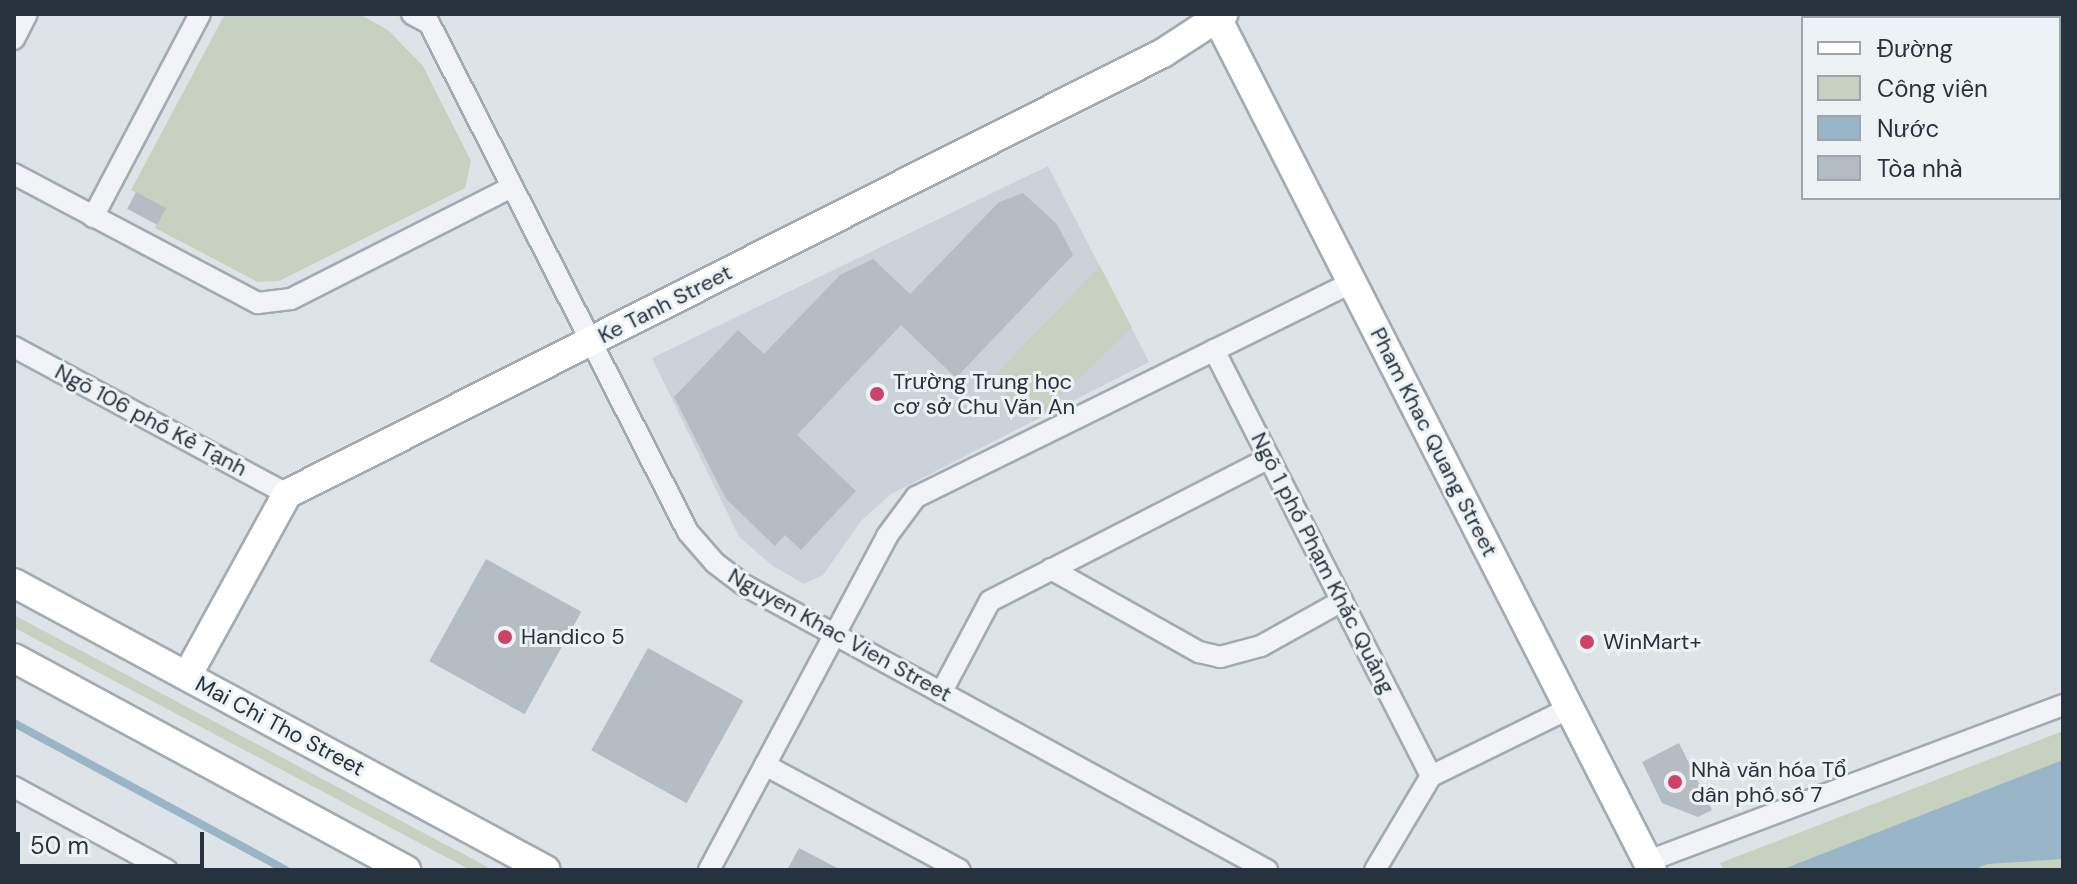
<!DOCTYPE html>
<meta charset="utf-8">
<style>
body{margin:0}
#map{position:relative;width:2077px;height:884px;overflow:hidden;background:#dee3e8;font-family:"DM Sans",sans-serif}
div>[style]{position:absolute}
.built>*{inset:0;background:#ccd2da}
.green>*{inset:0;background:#c6d2bf;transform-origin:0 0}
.water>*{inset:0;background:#99b5c8}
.stream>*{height:8px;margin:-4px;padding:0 4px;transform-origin:4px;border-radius:4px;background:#99b5c8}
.building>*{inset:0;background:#b5bdc4;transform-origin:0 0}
.roads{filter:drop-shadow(2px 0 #a3aab2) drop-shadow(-2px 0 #a3aab2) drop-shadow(0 2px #a3aab2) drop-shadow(0 -2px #a3aab2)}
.street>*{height:20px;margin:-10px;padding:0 10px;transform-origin:10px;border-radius:10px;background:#f1f3f6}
.secondary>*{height:28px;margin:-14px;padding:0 14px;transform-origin:14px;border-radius:14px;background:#fff}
.dots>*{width:22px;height:22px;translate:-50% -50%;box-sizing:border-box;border:4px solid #edf2f5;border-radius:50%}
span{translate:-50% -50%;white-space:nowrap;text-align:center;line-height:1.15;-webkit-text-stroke:6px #edf2f5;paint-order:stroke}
.street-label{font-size:22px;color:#27323f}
.poi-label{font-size:22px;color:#27323f}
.left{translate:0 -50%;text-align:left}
.frame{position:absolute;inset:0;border:16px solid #27323f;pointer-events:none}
.legend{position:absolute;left:1801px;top:16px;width:260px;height:184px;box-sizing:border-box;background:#edf2f5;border:2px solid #9ea5ac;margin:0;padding:10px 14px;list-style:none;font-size:24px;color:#27323f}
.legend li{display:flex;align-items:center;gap:16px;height:40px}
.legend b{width:40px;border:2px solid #9ea5ac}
.scale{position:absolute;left:16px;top:832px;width:188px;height:36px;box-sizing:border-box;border:4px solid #27323f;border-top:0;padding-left:10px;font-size:24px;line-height:28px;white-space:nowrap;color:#27323f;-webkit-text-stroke:6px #edf2f5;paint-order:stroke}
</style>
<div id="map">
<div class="built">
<i style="clip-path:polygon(1048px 166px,1149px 362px,891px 494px,861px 521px,823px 575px,804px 584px,773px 566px,739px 537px,652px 358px)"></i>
</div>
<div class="green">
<i style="clip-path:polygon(225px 14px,359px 14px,388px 30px,423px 66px,471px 161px,465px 188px,279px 281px,258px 282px,155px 228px,165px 208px,131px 190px)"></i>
<i style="clip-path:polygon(1100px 266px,1132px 328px,1035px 420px,991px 379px)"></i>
<i style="left:14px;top:615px;width:536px;height:11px;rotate:28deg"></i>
<i style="clip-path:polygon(2063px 731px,2063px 870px,1723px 870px,1720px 863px)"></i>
</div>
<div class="water">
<i style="clip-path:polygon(2063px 760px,2063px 859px,1987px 864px,1973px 870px,1781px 870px)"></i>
</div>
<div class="stream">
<i style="left:14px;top:723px;width:309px;rotate:28.4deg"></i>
</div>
<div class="building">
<i style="left:136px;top:192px;width:34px;height:19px;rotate:28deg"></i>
<i style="clip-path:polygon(1023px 193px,1057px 224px,1073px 255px,956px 378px,901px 325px,797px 435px,856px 491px,801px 550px,785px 535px,775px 546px,726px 499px,674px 397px,738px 330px,764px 354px,840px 275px,873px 259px,910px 294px,999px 202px)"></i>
<i style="left:486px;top:559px;width:109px;height:117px;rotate:29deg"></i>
<i style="left:648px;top:648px;width:109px;height:117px;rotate:29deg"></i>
<i style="clip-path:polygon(1679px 743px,1712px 810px,1698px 817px,1662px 803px,1642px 762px)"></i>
<i style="clip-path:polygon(799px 848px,841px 870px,787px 870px)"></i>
</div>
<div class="roads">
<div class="street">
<i style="left:412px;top:14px;width:19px;rotate:28deg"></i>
<i style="left:429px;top:23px;width:571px;rotate:63.03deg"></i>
<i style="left:688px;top:532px;width:41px;rotate:48.9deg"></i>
<i style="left:715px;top:563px;width:36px;rotate:37deg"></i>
<i style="left:744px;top:585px;width:596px;rotate:28.59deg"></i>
<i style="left:14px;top:39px;width:28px;rotate:-63deg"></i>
<i style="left:14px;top:174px;width:276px;rotate:27.9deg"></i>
<i style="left:258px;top:303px;width:33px;rotate:-7deg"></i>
<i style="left:291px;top:299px;width:248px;rotate:-26.9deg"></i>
<i style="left:93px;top:217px;width:229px;rotate:-62.2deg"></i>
<i style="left:14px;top:347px;width:310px;rotate:28.3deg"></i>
<i style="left:1214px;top:350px;width:478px;rotate:63deg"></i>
<i style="left:1431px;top:776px;width:155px;rotate:-26.1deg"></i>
<i style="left:1051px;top:569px;width:170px;rotate:29.3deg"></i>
<i style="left:1199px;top:652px;width:22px;rotate:13deg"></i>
<i style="left:1220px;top:657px;width:42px;rotate:-15deg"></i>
<i style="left:1261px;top:646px;width:93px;rotate:-29.1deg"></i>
<i style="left:941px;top:693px;width:104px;rotate:-62deg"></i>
<i style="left:990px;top:601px;width:314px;rotate:-27.1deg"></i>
<i style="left:765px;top:765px;width:221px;rotate:28.3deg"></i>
<i style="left:14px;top:787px;width:174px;rotate:28.5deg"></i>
<i style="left:1648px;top:861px;width:443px;rotate:-20.6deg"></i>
<i style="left:709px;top:870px;width:378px;rotate:-61.9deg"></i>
<i style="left:887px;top:536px;width:49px;rotate:-53.4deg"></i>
<i style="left:916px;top:497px;width:487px;rotate:-26.2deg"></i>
<i style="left:1375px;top:870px;width:109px;rotate:-59.2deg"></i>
</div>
<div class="secondary">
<i style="left:1215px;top:14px;width:961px;rotate:62.96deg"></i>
<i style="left:14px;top:583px;width:604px;rotate:28.35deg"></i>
<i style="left:14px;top:658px;width:446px;rotate:28.4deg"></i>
<i style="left:187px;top:676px;width:208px;rotate:-61.2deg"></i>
<i style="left:287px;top:494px;width:981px;rotate:-26.72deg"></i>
<i style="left:1163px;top:53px;width:72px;rotate:-33deg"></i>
</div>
</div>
<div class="dots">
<i style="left:877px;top:394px;background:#ce4266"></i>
<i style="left:505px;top:637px;background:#ce4266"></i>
<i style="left:1587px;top:642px;background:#ce4266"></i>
<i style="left:1675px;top:782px;background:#ce4266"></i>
</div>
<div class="street-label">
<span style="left:665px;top:304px;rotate:-27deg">Ke Tanh Street</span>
<span style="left:151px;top:420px;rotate:28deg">Ngõ 106 phố Kẻ Tạnh</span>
<span style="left:1434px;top:442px;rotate:63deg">Pham Khac Quang Street</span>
<span style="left:1323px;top:563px;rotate:63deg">Ngõ 1 phố Phạm Khắc Quảng</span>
<span style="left:840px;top:635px;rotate:29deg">Nguyen Khac Vien Street</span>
<span style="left:280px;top:726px;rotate:28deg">Mai Chi Tho Street</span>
</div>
<div class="poi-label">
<span class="left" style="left:893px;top:394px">Trường Trung học<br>cơ sở Chu Văn An</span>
<span class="left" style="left:521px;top:637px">Handico 5</span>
<span class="left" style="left:1603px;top:642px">WinMart+</span>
<span class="left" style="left:1691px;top:782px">Nhà văn hóa Tổ<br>dân phố số 7</span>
</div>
<div class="frame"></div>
<ul class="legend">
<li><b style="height:10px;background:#fff"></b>Đường</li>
<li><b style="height:22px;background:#c6d2bf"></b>Công viên</li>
<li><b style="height:22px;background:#99b5c8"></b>Nước</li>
<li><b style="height:22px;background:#b5bdc4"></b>Tòa nhà</li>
</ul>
<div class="scale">50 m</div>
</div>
